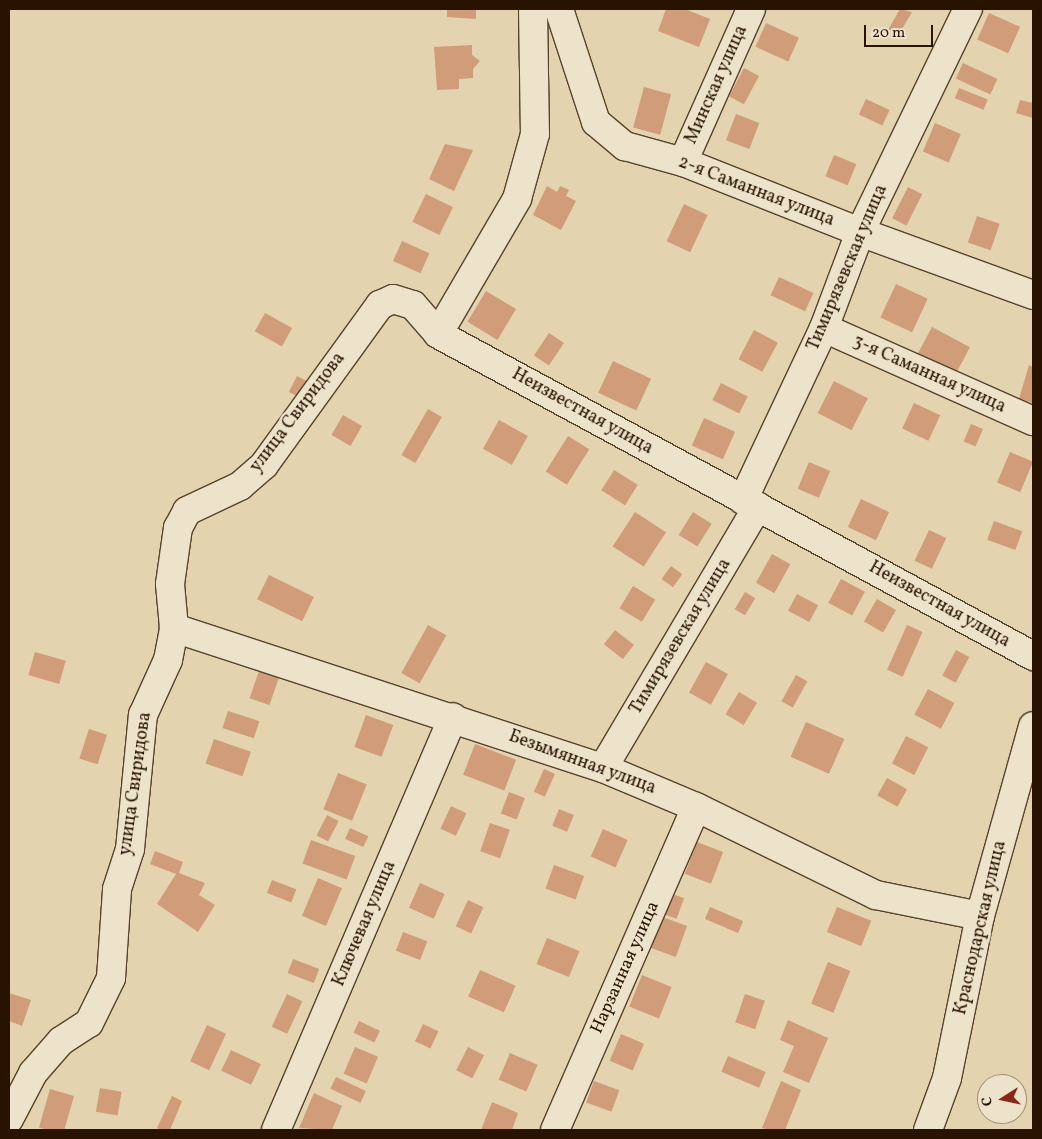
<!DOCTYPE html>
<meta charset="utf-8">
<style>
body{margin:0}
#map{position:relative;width:1042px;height:1139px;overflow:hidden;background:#e3d3ae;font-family:Vollkorn,serif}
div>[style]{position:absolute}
.building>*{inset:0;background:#d09c7a;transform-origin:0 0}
.roads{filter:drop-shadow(1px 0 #57422c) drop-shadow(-1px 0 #57422c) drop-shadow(0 1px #57422c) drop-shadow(0 -1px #57422c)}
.minor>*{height:28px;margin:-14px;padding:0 14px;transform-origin:14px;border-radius:14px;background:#ede2ca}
span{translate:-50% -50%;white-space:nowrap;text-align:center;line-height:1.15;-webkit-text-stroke:5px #ede2ca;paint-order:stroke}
.street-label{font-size:18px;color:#281200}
.frame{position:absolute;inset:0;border:10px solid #281200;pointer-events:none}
.north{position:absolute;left:977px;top:1074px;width:50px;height:50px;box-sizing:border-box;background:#ede2ca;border:1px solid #9e8f79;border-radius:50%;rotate:260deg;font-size:14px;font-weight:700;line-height:20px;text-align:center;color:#281200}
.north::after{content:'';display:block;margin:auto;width:18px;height:22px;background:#8f2418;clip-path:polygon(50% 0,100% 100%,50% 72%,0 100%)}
.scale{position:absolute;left:864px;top:25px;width:69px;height:22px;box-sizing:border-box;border:2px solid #281200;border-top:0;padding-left:6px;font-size:15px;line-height:18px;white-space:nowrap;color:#281200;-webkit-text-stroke:4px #ede2ca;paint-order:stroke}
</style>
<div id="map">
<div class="building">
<i style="clip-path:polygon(447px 9px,476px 9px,476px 19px,447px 17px)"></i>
<i style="clip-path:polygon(666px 9px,685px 9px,710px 19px,699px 47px,658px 31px)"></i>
<i style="clip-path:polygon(900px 9px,912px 12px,898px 36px,888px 30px)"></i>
<i style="left:989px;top:13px;width:34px;height:29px;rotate:24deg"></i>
<i style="left:766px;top:23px;width:36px;height:26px;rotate:24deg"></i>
<i style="clip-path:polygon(472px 45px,472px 55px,480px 61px,473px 69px,473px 78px,459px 79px,459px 89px,437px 90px,434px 47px)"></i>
<i style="left:963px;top:63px;width:38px;height:17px;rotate:25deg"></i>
<i style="left:744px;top:68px;width:17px;height:32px;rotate:28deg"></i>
<i style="left:644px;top:87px;width:28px;height:42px;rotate:15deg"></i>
<i style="left:959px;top:88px;width:31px;height:11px;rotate:22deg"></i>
<i style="left:866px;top:99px;width:26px;height:17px;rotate:25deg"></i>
<i style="clip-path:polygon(1020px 100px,1033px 103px,1033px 118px,1016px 113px)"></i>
<i style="left:736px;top:114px;width:25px;height:28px;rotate:21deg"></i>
<i style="left:935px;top:123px;width:28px;height:31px;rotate:23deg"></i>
<i style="clip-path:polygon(445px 144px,473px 150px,454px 191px,429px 179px)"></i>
<i style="left:834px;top:155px;width:24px;height:23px;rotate:22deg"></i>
<i style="clip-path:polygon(547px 186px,557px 192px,560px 186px,569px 190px,566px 196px,576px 201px,561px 230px,533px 215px)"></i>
<i style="left:908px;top:187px;width:16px;height:35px;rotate:27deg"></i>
<i style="left:426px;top:194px;width:30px;height:31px;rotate:26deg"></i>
<i style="left:684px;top:204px;width:26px;height:41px;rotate:25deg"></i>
<i style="left:977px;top:216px;width:24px;height:28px;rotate:19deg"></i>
<i style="left:402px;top:241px;width:30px;height:22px;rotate:24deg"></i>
<i style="left:779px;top:277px;width:38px;height:20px;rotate:25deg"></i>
<i style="left:896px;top:284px;width:35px;height:37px;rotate:25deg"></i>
<i style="left:486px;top:291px;width:35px;height:36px;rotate:31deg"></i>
<i style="left:265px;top:313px;width:31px;height:21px;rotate:29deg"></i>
<i style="left:932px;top:327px;width:43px;height:31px;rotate:28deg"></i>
<i style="left:754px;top:330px;width:27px;height:33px;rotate:28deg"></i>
<i style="left:549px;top:333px;width:18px;height:27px;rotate:34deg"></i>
<i style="left:613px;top:361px;width:42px;height:35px;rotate:25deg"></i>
<i style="clip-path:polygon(1029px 365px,1033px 367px,1033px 403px,1019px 399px)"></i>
<i style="left:297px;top:376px;width:16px;height:18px;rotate:27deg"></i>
<i style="left:834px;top:381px;width:38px;height:36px;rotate:27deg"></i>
<i style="left:721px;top:383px;width:30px;height:19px;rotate:27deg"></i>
<i style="left:914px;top:403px;width:29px;height:28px;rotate:25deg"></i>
<i style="left:428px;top:409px;width:16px;height:53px;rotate:30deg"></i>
<i style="left:343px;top:415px;width:22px;height:23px;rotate:30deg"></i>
<i style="left:704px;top:418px;width:34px;height:30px;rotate:24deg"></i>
<i style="left:499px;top:420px;width:33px;height:33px;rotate:29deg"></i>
<i style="left:971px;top:424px;width:13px;height:19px;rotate:23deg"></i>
<i style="left:568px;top:436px;width:25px;height:42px;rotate:32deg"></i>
<i style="left:1010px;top:452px;width:25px;height:33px;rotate:23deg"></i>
<i style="left:809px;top:462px;width:23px;height:29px;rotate:23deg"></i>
<i style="left:614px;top:470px;width:28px;height:24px;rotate:32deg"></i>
<i style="left:861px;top:499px;width:31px;height:31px;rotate:25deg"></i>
<i style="left:635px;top:512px;width:37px;height:41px;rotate:33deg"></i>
<i style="left:693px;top:512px;width:22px;height:27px;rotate:32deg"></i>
<i style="left:994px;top:521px;width:30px;height:20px;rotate:20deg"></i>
<i style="left:929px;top:530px;width:19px;height:34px;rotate:25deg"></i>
<i style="left:772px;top:554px;width:21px;height:33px;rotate:29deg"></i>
<i style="left:671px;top:566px;width:14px;height:16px;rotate:36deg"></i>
<i style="left:269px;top:575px;width:50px;height:27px;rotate:26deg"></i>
<i style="left:841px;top:579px;width:27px;height:27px;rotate:28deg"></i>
<i style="left:633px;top:586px;width:26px;height:26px;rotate:31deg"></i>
<i style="left:745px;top:592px;width:12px;height:20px;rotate:31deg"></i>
<i style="left:797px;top:594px;width:24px;height:19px;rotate:28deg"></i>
<i style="left:877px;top:599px;width:22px;height:26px;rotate:30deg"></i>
<i style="left:428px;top:625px;width:21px;height:55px;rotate:29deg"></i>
<i style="left:907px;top:625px;width:17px;height:49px;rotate:24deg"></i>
<i style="left:615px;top:630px;width:24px;height:18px;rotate:38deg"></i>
<i style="left:956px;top:650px;width:15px;height:29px;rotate:28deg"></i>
<i style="left:35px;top:652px;width:32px;height:24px;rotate:16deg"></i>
<i style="left:706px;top:662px;width:25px;height:35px;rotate:29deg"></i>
<i style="left:260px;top:668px;width:21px;height:32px;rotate:19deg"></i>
<i style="left:796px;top:675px;width:13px;height:30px;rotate:29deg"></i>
<i style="left:928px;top:689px;width:30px;height:29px;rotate:28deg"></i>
<i style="left:739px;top:692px;width:21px;height:26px;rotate:31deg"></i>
<i style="left:228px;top:711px;width:33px;height:18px;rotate:18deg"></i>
<i style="left:366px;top:715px;width:29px;height:34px;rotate:20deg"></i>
<i style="left:806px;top:722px;width:42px;height:38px;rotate:24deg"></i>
<i style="left:89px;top:729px;width:19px;height:31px;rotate:18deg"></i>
<i style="left:906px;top:736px;width:25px;height:31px;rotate:27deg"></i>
<i style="left:214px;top:739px;width:39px;height:26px;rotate:19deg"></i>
<i style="left:475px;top:744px;width:44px;height:33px;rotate:21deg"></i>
<i style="left:544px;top:769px;width:12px;height:25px;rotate:24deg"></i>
<i style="left:338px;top:773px;width:31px;height:39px;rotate:22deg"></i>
<i style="left:887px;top:778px;width:23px;height:20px;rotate:29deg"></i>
<i style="left:509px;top:792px;width:17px;height:23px;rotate:21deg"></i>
<i style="left:451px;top:806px;width:17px;height:25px;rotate:25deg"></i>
<i style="left:559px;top:809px;width:16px;height:18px;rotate:22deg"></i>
<i style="left:327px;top:815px;width:13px;height:23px;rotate:27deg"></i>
<i style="left:490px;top:823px;width:21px;height:30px;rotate:19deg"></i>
<i style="left:350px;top:828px;width:20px;height:12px;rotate:24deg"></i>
<i style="left:603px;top:829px;width:27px;height:30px;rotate:24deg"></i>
<i style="left:311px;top:840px;width:47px;height:25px;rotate:20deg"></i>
<i style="left:697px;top:842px;width:28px;height:34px;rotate:21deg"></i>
<i style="clip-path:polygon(155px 851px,183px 862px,179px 873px,205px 883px,199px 895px,215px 905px,198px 932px,157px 904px,176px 874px,150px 864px)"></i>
<i style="left:554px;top:865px;width:32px;height:25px;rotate:20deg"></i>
<i style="left:318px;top:878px;width:26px;height:41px;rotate:23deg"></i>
<i style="left:272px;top:880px;width:26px;height:14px;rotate:21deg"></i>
<i style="left:420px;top:883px;width:27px;height:27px;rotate:24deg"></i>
<i style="left:670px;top:893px;width:15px;height:22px;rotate:20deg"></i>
<i style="left:468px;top:900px;width:17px;height:29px;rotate:25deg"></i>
<i style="left:710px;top:907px;width:36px;height:13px;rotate:23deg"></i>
<i style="left:837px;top:907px;width:37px;height:27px;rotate:22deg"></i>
<i style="left:657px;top:915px;width:32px;height:33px;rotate:20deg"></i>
<i style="left:403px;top:932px;width:26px;height:20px;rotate:21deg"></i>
<i style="left:547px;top:938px;width:35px;height:28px;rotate:22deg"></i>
<i style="left:293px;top:959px;width:28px;height:15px;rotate:21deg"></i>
<i style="left:828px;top:962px;width:24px;height:45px;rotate:22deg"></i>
<i style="left:480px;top:970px;width:39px;height:29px;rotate:24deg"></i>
<i style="left:642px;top:975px;width:32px;height:34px;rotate:22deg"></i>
<i style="clip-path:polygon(9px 993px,31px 1000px,22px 1026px,9px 1021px)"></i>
<i style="left:287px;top:994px;width:17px;height:36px;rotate:25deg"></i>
<i style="left:745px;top:994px;width:21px;height:30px;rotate:19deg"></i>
<i style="clip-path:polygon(788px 1020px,828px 1038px,809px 1083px,783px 1072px,794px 1046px,780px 1040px)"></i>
<i style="left:359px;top:1021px;width:23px;height:13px;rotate:25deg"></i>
<i style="left:423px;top:1024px;width:17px;height:19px;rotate:25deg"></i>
<i style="left:207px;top:1025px;width:21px;height:40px;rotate:25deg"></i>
<i style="left:621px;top:1034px;width:25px;height:29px;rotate:23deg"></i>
<i style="left:355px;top:1047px;width:25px;height:29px;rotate:23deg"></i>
<i style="left:468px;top:1047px;width:18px;height:26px;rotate:27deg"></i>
<i style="left:231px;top:1050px;width:33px;height:23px;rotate:25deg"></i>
<i style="left:510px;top:1053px;width:30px;height:29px;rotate:23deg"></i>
<i style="left:728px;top:1056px;width:41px;height:17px;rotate:23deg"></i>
<i style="left:336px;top:1077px;width:33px;height:13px;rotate:25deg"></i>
<i style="left:594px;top:1081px;width:27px;height:23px;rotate:20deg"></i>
<i style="clip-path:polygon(781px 1081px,801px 1090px,785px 1130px,769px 1130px,762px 1128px)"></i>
<i style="left:100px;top:1088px;width:22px;height:24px;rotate:10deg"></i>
<i style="left:50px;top:1089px;width:25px;height:40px;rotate:16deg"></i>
<i style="clip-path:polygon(314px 1093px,342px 1106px,332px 1130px,299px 1128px)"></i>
<i style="clip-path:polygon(172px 1096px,182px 1101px,170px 1130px,162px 1130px,157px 1128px)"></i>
<i style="clip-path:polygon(492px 1102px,518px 1113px,512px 1130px,481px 1130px)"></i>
</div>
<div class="roads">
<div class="minor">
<i style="left:533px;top:9px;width:125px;rotate:89.1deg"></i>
<i style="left:535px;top:134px;width:67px;rotate:105.5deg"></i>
<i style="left:517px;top:199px;width:156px;rotate:120.3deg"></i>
<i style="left:438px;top:334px;width:677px;rotate:28.42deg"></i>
<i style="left:559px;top:9px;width:119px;rotate:71.9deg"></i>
<i style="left:596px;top:122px;width:38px;rotate:40deg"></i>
<i style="left:625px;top:146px;width:60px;rotate:15.4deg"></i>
<i style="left:683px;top:162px;width:190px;rotate:21.6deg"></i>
<i style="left:860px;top:232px;width:184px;rotate:20deg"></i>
<i style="left:683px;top:162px;width:167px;rotate:-66deg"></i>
<i style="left:824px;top:328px;width:229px;rotate:24deg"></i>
<i style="left:743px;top:500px;width:190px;rotate:-64.8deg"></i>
<i style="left:824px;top:328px;width:103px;rotate:-69.4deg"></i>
<i style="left:860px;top:232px;width:248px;rotate:-64.2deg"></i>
<i style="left:174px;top:628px;width:451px;rotate:18.1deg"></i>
<i style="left:603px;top:768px;width:101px;rotate:22.8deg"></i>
<i style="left:696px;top:807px;width:200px;rotate:26.1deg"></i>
<i style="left:876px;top:895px;width:106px;rotate:11.4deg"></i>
<i style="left:603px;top:768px;width:304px;rotate:-59.4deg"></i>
<i style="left:9px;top:1119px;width:52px;rotate:-62.4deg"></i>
<i style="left:33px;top:1073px;width:43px;rotate:-48.8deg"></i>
<i style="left:61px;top:1041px;width:33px;rotate:-33deg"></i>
<i style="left:89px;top:1023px;width:50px;rotate:-63.9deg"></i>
<i style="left:111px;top:978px;width:89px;rotate:-86.1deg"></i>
<i style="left:117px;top:889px;width:42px;rotate:-72deg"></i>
<i style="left:130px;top:849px;width:135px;rotate:-84.5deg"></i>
<i style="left:143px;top:715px;width:60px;rotate:-65.6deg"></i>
<i style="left:168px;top:660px;width:33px;rotate:-79deg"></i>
<i style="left:174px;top:628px;width:44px;rotate:-95.2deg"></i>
<i style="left:170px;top:584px;width:57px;rotate:-81.9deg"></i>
<i style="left:178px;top:528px;width:19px;rotate:-62deg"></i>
<i style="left:187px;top:511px;width:59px;rotate:-25.3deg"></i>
<i style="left:240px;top:486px;width:32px;rotate:-41deg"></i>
<i style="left:264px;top:465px;width:198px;rotate:-54.1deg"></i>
<i style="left:380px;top:305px;width:14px;rotate:-25deg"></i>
<i style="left:393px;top:299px;width:21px;rotate:17deg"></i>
<i style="left:413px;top:305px;width:38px;rotate:49deg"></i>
<i style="left:276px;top:1130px;width:449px;rotate:-66.8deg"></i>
<i style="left:555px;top:1130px;width:352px;rotate:-66.4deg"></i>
<i style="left:928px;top:1130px;width:55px;rotate:-69.9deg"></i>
<i style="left:947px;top:1078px;width:165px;rotate:-78.5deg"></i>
<i style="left:980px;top:916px;width:197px;rotate:-74.4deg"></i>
</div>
</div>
<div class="street-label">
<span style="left:717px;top:85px;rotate:-66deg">Минская улица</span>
<span style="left:756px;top:192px;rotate:21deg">2-я Саманная улица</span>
<span style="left:848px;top:268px;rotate:-67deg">Тимирязевская улица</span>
<span style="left:929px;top:375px;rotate:24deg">3-я Саманная улица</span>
<span style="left:582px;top:412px;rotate:29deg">Неизвестная улица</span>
<span style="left:298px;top:413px;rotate:-53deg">улица Свиридова</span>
<span style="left:939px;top:605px;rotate:29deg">Неизвестная улица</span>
<span style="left:681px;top:637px;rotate:-59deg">Тимирязевская улица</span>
<span style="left:582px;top:763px;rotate:20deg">Безымянная улица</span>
<span style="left:136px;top:784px;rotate:-82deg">улица Свиридова</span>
<span style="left:365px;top:924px;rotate:-67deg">Ключевая улица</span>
<span style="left:981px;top:928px;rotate:-77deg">Краснодарская улица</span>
<span style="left:626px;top:968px;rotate:-66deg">Нарзанная улица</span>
</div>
<div class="frame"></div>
<div class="north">С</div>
<div class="scale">20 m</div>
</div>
